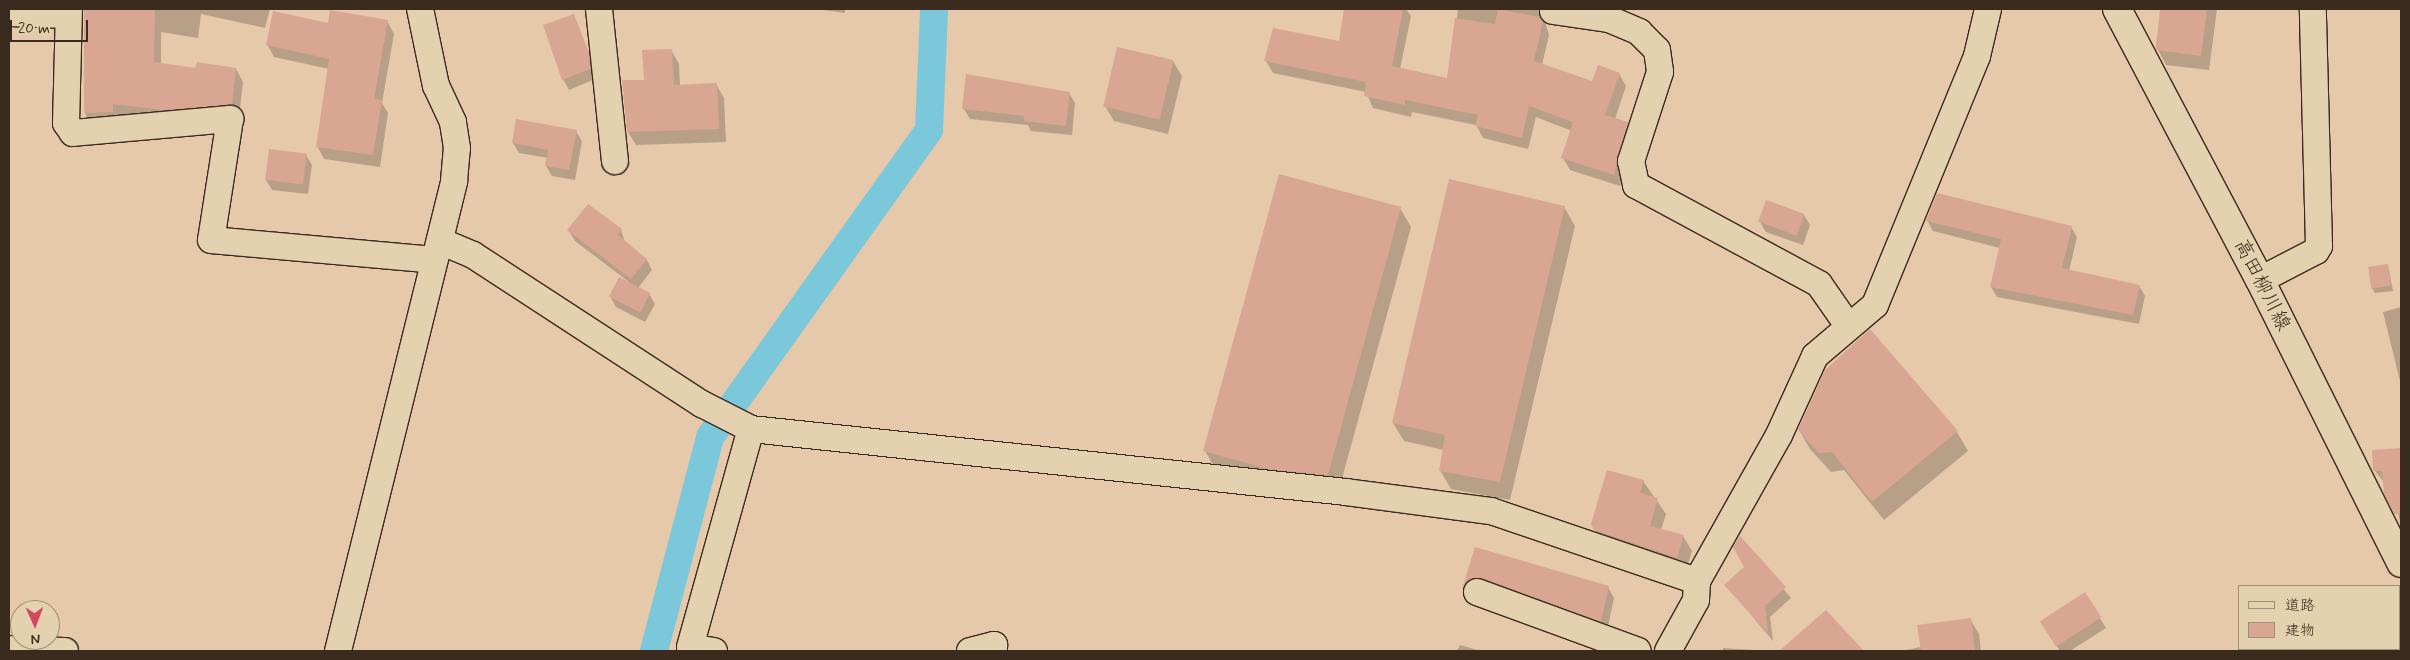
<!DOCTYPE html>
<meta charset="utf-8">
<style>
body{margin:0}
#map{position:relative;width:2410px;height:660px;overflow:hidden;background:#e6c8aa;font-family:Mynerve,"Klee One",sans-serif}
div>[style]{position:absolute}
.shadow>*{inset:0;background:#0003}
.canal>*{height:28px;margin:-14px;padding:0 14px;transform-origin:14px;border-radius:14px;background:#7cc8db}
.building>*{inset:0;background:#d8a692;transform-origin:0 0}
.roads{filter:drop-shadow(1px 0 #3b2a1e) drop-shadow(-1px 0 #3b2a1e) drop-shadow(0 1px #3b2a1e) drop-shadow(0 -1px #3b2a1e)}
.street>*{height:26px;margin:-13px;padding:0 13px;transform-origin:13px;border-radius:13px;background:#e4d1af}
.secondary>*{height:28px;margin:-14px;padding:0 14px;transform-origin:14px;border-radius:14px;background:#e4d1af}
span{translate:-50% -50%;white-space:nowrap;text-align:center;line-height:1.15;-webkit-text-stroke:5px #e4d1af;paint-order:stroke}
.street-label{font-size:20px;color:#3b2a1e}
.frame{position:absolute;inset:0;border:10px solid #3b2a1e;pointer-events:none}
.legend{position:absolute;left:2238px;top:585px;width:162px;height:65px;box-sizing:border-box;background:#e4d1af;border:1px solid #a08e75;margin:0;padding:6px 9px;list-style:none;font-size:15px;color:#3b2a1e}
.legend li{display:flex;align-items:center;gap:10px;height:25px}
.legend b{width:25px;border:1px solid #a08e75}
.north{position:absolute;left:10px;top:600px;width:50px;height:50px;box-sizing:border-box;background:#e4d1af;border:1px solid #a08e75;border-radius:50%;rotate:178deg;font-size:14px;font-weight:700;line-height:20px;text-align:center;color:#3b2a1e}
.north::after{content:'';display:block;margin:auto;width:18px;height:22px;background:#d1495b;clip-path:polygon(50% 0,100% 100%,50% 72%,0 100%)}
.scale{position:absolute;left:10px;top:20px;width:78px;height:22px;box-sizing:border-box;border:2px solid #3b2a1e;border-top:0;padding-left:6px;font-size:15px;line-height:18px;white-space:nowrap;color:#3b2a1e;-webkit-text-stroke:4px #e4d1af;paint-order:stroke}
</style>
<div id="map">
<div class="shadow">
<i style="clip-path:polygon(85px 9px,270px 9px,265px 28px,201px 14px,198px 38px,161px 32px,161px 65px,196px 70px,236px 69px,243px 82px,239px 117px,92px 126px,85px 113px)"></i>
<i style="clip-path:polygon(815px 9px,845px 9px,845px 13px)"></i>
<i style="clip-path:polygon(1345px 9px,1406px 9px,1411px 16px,1400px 69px,1449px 80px,1458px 9px,1548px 9px,1545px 22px,1549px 35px,1542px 65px,1593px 83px,1619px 74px,1626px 86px,1615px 119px,1627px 123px,1634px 135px,1620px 186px,1570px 170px,1563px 158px,1572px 131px,1536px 117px,1528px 149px,1483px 138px,1476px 125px,1412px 112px,1411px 117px,1373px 108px,1366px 92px,1273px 73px,1266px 61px,1340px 43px)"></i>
<i style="clip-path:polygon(2161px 9px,2217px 9px,2209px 70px,2166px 65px,2156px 46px)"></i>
<i style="clip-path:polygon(573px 16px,594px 64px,595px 79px,569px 90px,563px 79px)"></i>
<i style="clip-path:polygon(387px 21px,394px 34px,382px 103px,388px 113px,380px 167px,324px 159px,317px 146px,329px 69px,274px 57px,267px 44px,329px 24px)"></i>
<i style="clip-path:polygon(671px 50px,679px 64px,680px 86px,716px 84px,724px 98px,726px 142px,636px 145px,628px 132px,645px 81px)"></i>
<i style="clip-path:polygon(1173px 61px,1182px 76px,1168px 134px,1114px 121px,1105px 106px)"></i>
<i style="clip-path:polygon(1069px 93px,1075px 103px,1072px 135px,1031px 131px,1028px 125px,970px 119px,964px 109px)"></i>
<i style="clip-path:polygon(576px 131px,582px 141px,575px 180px,552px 176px,546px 166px,548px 158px,519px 153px,513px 143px)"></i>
<i style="clip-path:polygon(306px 155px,312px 165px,308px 194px,272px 190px,266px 180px)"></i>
<i style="clip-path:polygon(1564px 207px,1575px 226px,1510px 500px,1451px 489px,1440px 470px,1444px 450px,1404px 441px,1393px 423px)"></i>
<i style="clip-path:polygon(1400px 208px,1411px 227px,1338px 493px,1216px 470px,1205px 451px)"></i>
<i style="clip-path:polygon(1804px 215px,1810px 225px,1803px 245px,1766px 232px,1760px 222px)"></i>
<i style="clip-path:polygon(1927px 220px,2071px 227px,2077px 237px,2069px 271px,2139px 286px,2145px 296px,2139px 324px,1997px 297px,1991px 287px,2000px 248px,1933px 231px)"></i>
<i style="clip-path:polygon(621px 230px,625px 242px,647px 260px,652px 270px,638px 288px,649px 294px,655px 304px,645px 322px,616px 307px,610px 296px,629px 282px,575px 241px,569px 231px)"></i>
<i style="clip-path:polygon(2388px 265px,2393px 291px,2375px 293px,2372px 288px)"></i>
<i style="clip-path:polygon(2401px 307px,2401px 385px,2383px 312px)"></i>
<i style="clip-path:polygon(1870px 331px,1957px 432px,1968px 451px,1884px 520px,1844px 470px,1831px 472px,1810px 449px,1799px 430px)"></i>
<i style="clip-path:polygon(2401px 449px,2401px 526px,2393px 493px,2375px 471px,2373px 451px)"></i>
<i style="clip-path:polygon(1643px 481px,1666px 514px,1661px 530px,1683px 536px,1692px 551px,1685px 573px,1604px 545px,1595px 530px)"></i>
<i style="clip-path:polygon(1740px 538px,1791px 598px,1770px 617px,1773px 641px,1726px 585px,1746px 568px)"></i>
<i style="clip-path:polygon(1475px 548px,1608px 587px,1614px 598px,1607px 631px,1468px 598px,1463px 589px)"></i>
<i style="clip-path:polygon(2084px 594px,2106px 628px,2070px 651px,2060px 651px,2047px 631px)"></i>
<i style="clip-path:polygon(1970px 619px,1979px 634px,1981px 651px,1901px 651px,1921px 647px)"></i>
<i style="clip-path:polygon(1460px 645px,1481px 651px,1457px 651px)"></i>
<i style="clip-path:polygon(1723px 648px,1769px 651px,1723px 651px)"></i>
</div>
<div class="canal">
<i style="left:654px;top:651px;width:221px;rotate:-75.3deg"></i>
<i style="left:710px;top:437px;width:377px;rotate:-54.5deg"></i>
<i style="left:929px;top:130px;width:121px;rotate:-87.6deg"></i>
</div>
<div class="building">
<i style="clip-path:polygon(84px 9px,155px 9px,154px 62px,195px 68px,197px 62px,236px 68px,232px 105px,165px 110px,113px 104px,113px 112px,84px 113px)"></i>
<i style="clip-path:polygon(1344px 9px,1403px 9px,1392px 66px,1447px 78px,1455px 18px,1495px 24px,1498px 9px,1539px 17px,1543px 21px,1534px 61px,1592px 81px,1598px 65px,1620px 73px,1605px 115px,1628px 122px,1614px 175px,1561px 158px,1573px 122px,1529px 106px,1522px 138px,1475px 126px,1478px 115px,1405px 100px,1405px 105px,1364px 96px,1366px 82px,1264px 61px,1273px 28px,1339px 41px)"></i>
<i style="clip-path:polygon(2160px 9px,2207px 9px,2201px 56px,2156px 50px)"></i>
<i style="clip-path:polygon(330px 10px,388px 20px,374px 99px,382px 100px,373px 155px,316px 147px,329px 59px,266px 45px,273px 11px,328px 23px)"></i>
<i style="clip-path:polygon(574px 14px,589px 53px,590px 69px,562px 80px,543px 25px)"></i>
<i style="left:1117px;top:47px;width:58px;height:61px;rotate:13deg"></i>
<i style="clip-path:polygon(672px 49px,674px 85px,717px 83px,719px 129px,627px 132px,622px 80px,644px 80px,642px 50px)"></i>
<i style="clip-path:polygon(966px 74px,1070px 92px,1066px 126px,1024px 121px,1024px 116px,962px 109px)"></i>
<i style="clip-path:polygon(516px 119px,577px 130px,569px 170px,545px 166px,548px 150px,512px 143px)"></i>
<i style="left:269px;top:149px;width:38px;height:31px;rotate:7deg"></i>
<i style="clip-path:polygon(1279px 174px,1401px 207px,1328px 475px,1268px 469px,1203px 451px)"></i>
<i style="clip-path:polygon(1449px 179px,1565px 206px,1500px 482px,1439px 471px,1445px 435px,1392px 423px)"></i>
<i style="clip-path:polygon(1937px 193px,2072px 226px,2062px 268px,2140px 285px,2133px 315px,1990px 287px,2001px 239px,1926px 221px)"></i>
<i style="left:1766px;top:200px;width:41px;height:23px;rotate:20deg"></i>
<i style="clip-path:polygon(588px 204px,622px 229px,618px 235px,647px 259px,631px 279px,567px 230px)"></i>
<i style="left:2388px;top:264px;width:22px;height:20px;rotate:82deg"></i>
<i style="left:619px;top:277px;width:35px;height:22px;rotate:27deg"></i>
<i style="clip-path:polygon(1870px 329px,1958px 431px,1872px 502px,1832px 452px,1819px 453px,1798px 430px,1825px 370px)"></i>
<i style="clip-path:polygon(2401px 448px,2401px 514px,2394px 514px,2384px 493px,2382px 471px,2373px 471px,2372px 450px)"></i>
<i style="clip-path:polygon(1607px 470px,1644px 480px,1640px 493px,1658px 498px,1650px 526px,1684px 535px,1677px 558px,1594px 530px,1591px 524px)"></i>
<i style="clip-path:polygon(1740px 536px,1786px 587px,1765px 606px,1768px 633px,1724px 585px,1744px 567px,1733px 547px)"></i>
<i style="clip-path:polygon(1475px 547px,1609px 586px,1601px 622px,1482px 578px,1468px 580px,1462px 589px)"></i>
<i style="left:2085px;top:592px;width:30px;height:54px;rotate:57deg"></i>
<i style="clip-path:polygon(1826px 610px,1864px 651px,1779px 651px)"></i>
<i style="clip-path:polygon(1971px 618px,1975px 651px,1921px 651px,1917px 625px)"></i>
</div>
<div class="roads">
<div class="street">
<i style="left:69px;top:9px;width:114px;rotate:91.5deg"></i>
<i style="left:66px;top:123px;width:12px;rotate:55deg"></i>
<i style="left:73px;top:133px;width:158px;rotate:-5.1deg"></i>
<i style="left:230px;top:119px;width:122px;rotate:98.9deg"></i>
<i style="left:211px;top:240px;width:224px;rotate:5.1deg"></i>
<i style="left:599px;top:9px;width:153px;rotate:84deg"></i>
<i style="left:1553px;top:11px;width:57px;rotate:8.1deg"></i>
<i style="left:1609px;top:19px;width:33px;rotate:23deg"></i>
<i style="left:1639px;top:32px;width:25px;rotate:45deg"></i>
<i style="left:1657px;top:50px;width:22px;rotate:82deg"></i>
<i style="left:1660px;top:72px;width:94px;rotate:108deg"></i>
<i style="left:1631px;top:161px;width:25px;rotate:78deg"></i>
<i style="left:1636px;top:185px;width:208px;rotate:28.4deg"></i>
<i style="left:1819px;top:284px;width:52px;rotate:55.1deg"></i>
<i style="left:9px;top:13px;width:59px;rotate:1.9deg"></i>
<i style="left:440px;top:241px;width:36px;rotate:23deg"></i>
<i style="left:473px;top:255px;width:273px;rotate:33.1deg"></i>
<i style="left:702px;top:404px;width:55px;rotate:27deg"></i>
<i style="left:751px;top:429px;width:598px;rotate:6.04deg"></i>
<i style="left:1346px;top:492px;width:146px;rotate:7.5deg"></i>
<i style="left:1491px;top:511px;width:218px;rotate:18.8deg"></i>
<i style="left:2260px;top:280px;width:63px;rotate:-27.4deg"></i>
<i style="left:2316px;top:251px;width:6px;rotate:-59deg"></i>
<i style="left:2319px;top:246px;width:237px;rotate:-91.5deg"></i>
<i style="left:1477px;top:592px;width:171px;rotate:20.1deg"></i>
<i style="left:2399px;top:641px;width:2px"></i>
<i style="left:9px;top:649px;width:56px;rotate:2deg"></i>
<i style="left:338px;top:651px;width:484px;rotate:-76.1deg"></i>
<i style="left:454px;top:181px;width:33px;rotate:-85deg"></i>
<i style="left:457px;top:148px;width:26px;rotate:-99deg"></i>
<i style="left:453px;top:122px;width:40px;rotate:-115deg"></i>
<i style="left:436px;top:86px;width:79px;rotate:-101.7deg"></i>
<i style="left:714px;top:651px;width:24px;rotate:-171deg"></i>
<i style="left:690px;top:647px;width:226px;rotate:-74.4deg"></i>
<i style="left:970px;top:651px;width:25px;rotate:-14deg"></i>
<i style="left:994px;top:645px;width:6px;rotate:90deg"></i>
<i style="left:1668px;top:651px;width:58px;rotate:-61.2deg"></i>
<i style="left:1696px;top:600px;width:19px;rotate:-87deg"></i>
<i style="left:1697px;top:581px;width:167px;rotate:-60.7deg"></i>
<i style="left:1779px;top:435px;width:87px;rotate:-65.5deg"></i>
<i style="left:1815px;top:356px;width:79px;rotate:-40.4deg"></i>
<i style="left:1875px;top:305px;width:269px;rotate:-67.7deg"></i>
<i style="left:1977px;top:56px;width:48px;rotate:-76.8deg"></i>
<i style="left:2304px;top:651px;width:24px;rotate:-5deg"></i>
</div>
<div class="secondary">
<i style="left:2117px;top:9px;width:306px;rotate:62.2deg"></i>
<i style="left:2260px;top:280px;width:316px;rotate:63.5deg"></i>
</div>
</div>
<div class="street-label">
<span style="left:2262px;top:285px;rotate:63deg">高田柳川線</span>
</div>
<div class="frame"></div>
<ul class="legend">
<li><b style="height:6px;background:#e4d1af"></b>道路</li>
<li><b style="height:14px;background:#d8a692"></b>建物</li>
</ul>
<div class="north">N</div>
<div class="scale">20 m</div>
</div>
